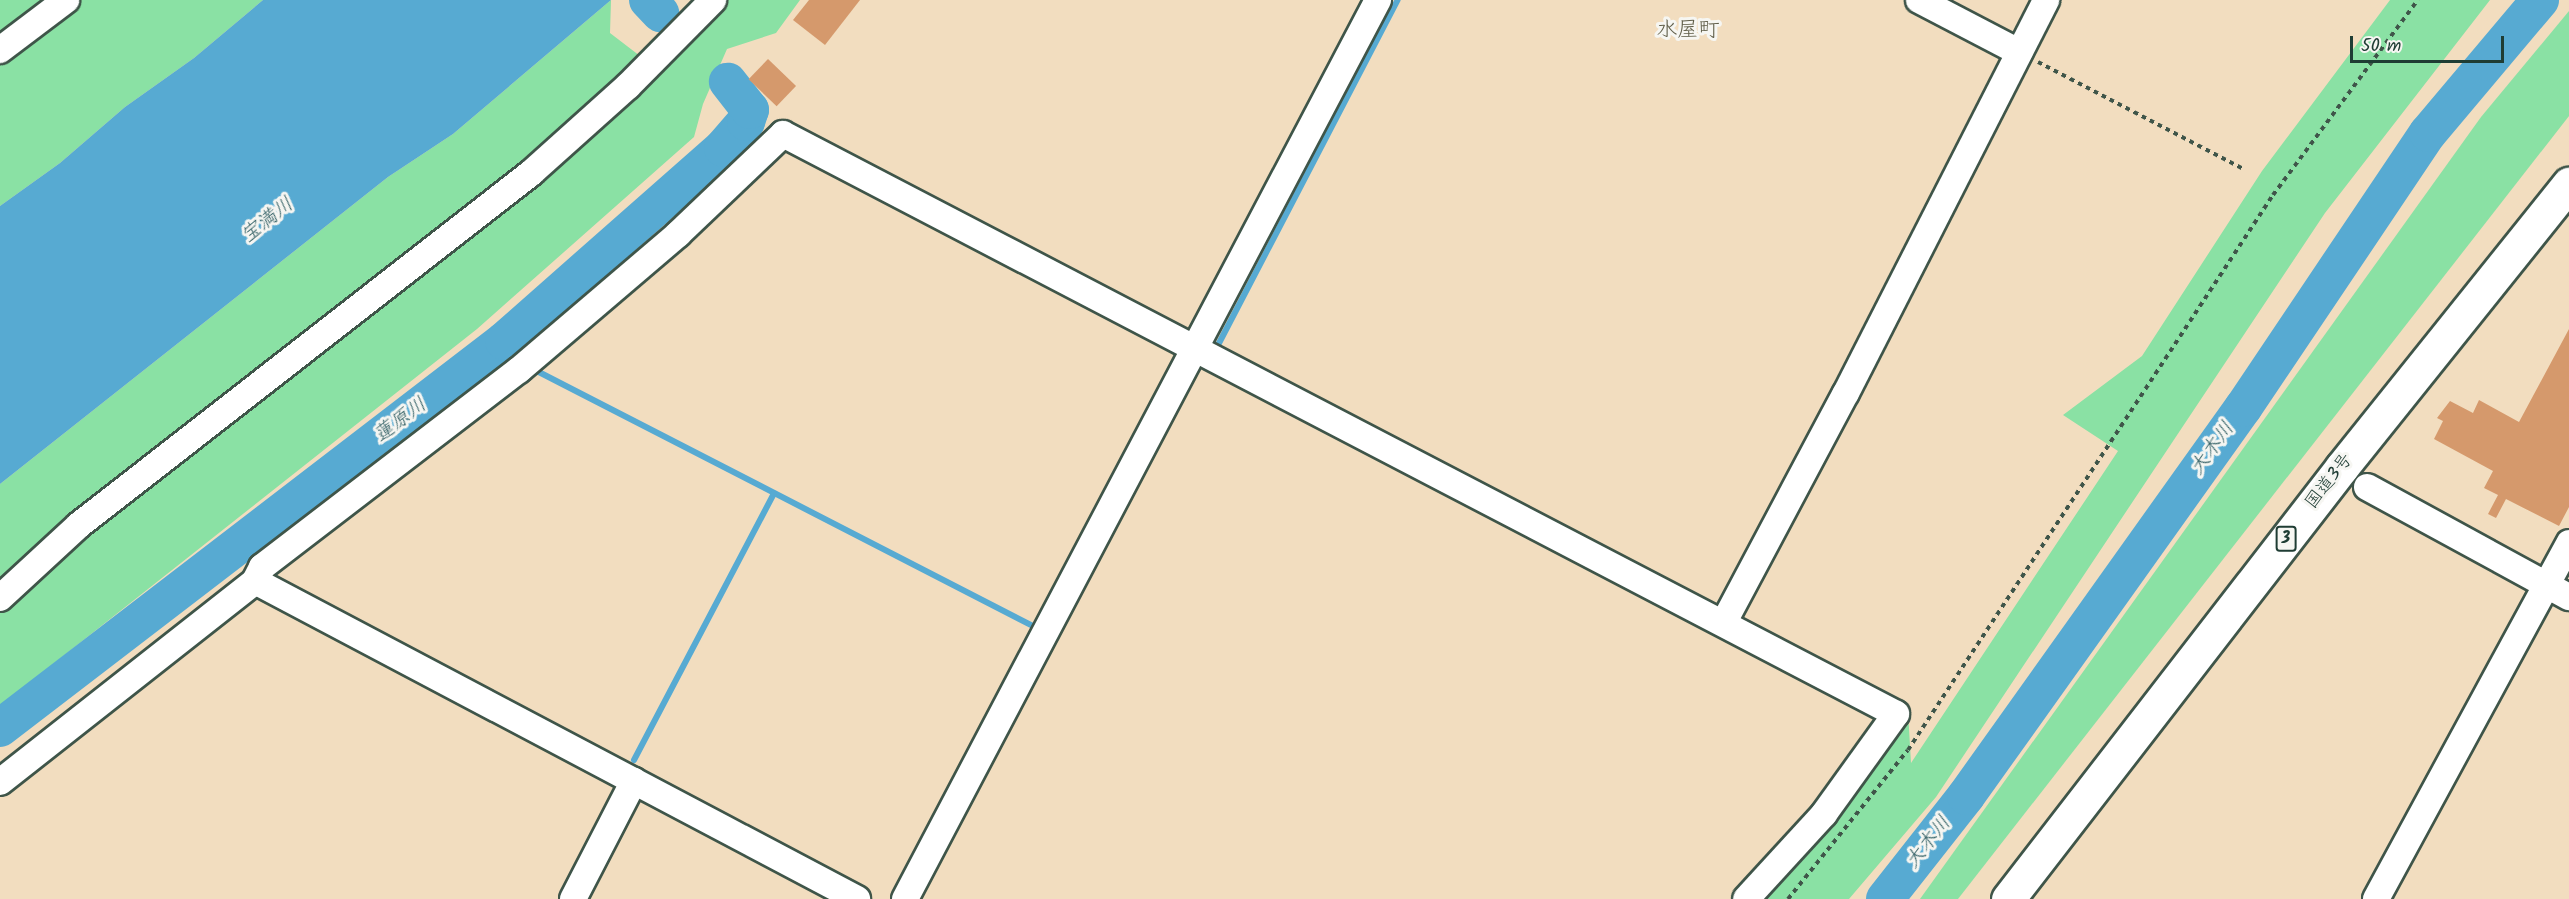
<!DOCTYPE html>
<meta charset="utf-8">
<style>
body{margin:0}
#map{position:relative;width:2569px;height:899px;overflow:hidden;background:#f2ddbf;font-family:Kalam,"Klee One",sans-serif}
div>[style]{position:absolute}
.green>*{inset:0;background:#8ae1a4}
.water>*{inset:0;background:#57aad2}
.stream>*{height:6px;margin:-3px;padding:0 3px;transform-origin:3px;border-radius:3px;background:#57aad2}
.river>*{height:38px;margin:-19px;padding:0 19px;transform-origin:19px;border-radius:19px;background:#57aad2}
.building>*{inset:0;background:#d5996c;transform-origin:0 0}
.path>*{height:4px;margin-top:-2px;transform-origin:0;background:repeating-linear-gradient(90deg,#3f5549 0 4.5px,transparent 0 9px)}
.roads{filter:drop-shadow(2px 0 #3f5549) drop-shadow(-2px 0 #3f5549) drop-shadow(0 2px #3f5549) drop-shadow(0 -2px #3f5549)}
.minor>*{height:26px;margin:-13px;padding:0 13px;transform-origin:13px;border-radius:13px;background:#fff}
.highway>*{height:33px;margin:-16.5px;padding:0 16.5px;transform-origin:16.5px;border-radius:16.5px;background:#fff}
span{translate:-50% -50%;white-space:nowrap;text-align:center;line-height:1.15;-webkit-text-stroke:6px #f6f6f2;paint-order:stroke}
.shield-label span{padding:2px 4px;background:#f6f6f2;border:2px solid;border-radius:4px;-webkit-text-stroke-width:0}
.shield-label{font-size:16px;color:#1f3d34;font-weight:700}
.street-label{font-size:18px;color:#1f3d34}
.water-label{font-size:20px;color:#305e63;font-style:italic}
.quarter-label{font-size:21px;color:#5f5d48}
.scale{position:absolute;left:2350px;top:36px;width:154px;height:27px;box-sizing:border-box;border:3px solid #1f3d34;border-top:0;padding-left:8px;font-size:18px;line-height:21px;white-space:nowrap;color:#1f3d34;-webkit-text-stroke:4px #f6f6f2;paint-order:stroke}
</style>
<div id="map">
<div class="green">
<i style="clip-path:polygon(0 0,263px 0,194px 58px,125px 107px,60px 163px,0 206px)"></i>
<i style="clip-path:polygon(611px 0,610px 33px,640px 56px,692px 0,800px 0,776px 33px,727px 49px,703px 104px,694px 137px,477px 329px,0 706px,0 484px,388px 177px,453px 134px)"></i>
<i style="clip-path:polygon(2390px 0,2490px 0,2325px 213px,1936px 797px,1849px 899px,1756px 899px,1908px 711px,1911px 763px,2118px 451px,2063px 415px,2142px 356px,2262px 171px)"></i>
<i style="clip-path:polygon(2569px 11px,2569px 116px,1958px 899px,1920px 899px,2481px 117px)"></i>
</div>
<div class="water">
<i style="clip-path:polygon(263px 0,611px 0,453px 134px,388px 177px,0 484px,0 206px,60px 163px,125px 107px,194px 58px)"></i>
</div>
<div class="stream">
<i style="left:750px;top:110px;width:12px;rotate:-42deg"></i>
<i style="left:504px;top:341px;width:18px;rotate:52deg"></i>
<i style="left:1217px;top:347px;width:391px;rotate:-62.5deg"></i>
<i style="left:531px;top:368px;width:569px;rotate:27.2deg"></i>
<i style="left:634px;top:760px;width:301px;rotate:-62.3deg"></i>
</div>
<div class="river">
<i style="left:648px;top:0;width:18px;rotate:47deg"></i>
<i style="left:0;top:728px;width:635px;rotate:-37.52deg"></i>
<i style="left:504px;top:341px;width:292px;rotate:-41.4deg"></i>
<i style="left:723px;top:148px;width:35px;rotate:-49deg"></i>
<i style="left:746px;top:122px;width:13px;rotate:-72deg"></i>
<i style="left:750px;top:110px;width:36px;rotate:-128deg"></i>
<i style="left:1885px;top:899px;width:131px;rotate:-51.8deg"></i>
<i style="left:1966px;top:796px;width:477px;rotate:-54.5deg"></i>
<i style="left:2243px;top:408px;width:331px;rotate:-56.1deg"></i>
<i style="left:2428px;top:133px;width:174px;rotate:-49.9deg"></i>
</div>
<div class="building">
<i style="clip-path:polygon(809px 0,860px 0,825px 45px,793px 20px)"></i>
<i style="left:768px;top:59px;width:39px;height:28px;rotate:44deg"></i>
<i style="clip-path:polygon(2569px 329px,2569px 507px,2559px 526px,2506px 499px,2496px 518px,2488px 514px,2498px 495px,2484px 488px,2493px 471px,2434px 439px,2443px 421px,2437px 418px,2450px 401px,2473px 413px,2479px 400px,2519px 422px)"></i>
</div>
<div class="path">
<i style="left:2038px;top:62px;width:230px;rotate:27.5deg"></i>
<i style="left:1788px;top:899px;width:191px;rotate:-51.2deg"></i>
<i style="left:1908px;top:750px;width:664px;rotate:-56.67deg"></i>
<i style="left:2273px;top:195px;width:243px;rotate:-53.4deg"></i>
</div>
<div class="roads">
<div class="minor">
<i style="left:1919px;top:0;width:113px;rotate:27.5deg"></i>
<i style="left:0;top:50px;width:83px;rotate:-37.1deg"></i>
<i style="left:2367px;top:487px;width:230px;rotate:28.6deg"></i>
<i style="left:255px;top:581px;width:16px;rotate:-63deg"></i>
<i style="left:262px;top:567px;width:324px;rotate:-37.5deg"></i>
<i style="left:519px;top:370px;width:209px;rotate:-40.5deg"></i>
<i style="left:678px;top:234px;width:145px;rotate:-43.6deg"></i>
<i style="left:783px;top:134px;width:1255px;rotate:27.52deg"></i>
<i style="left:1896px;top:714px;width:123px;rotate:125.8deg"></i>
<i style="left:1824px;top:814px;width:115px;rotate:132.5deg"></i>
<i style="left:0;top:598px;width:108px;rotate:-42.7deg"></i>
<i style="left:79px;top:525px;width:573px;rotate:-37.91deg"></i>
<i style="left:531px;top:173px;width:130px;rotate:-41.9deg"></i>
<i style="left:628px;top:86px;width:121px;rotate:-45.3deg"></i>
<i style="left:1724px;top:622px;width:259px;rotate:-62deg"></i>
<i style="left:1846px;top:393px;width:441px;rotate:-63deg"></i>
<i style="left:0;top:782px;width:325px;rotate:-38.2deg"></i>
<i style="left:255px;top:581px;width:681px;rotate:27.84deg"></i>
<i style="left:573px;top:899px;width:133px;rotate:-62.7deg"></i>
<i style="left:905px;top:899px;width:1016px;rotate:-62.25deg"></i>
<i style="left:2376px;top:899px;width:405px;rotate:-61.5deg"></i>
</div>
<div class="highway">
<i style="left:2008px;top:899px;width:546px;rotate:-52.29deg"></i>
<i style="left:2342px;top:467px;width:363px;rotate:-51.3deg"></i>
</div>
</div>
<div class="shield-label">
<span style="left:2286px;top:539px">3</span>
</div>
<div class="street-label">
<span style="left:2330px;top:482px;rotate:-52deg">国道3号</span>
</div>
<div class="water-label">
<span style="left:268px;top:221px;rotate:-38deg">宝満川</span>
<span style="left:401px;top:421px;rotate:-37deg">蓮原川</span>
<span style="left:2213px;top:449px;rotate:-54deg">大木川</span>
<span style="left:1929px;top:843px;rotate:-52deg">大木川</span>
</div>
<div class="quarter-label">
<span style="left:1688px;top:31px">水屋町</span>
</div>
<div class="scale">50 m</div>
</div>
